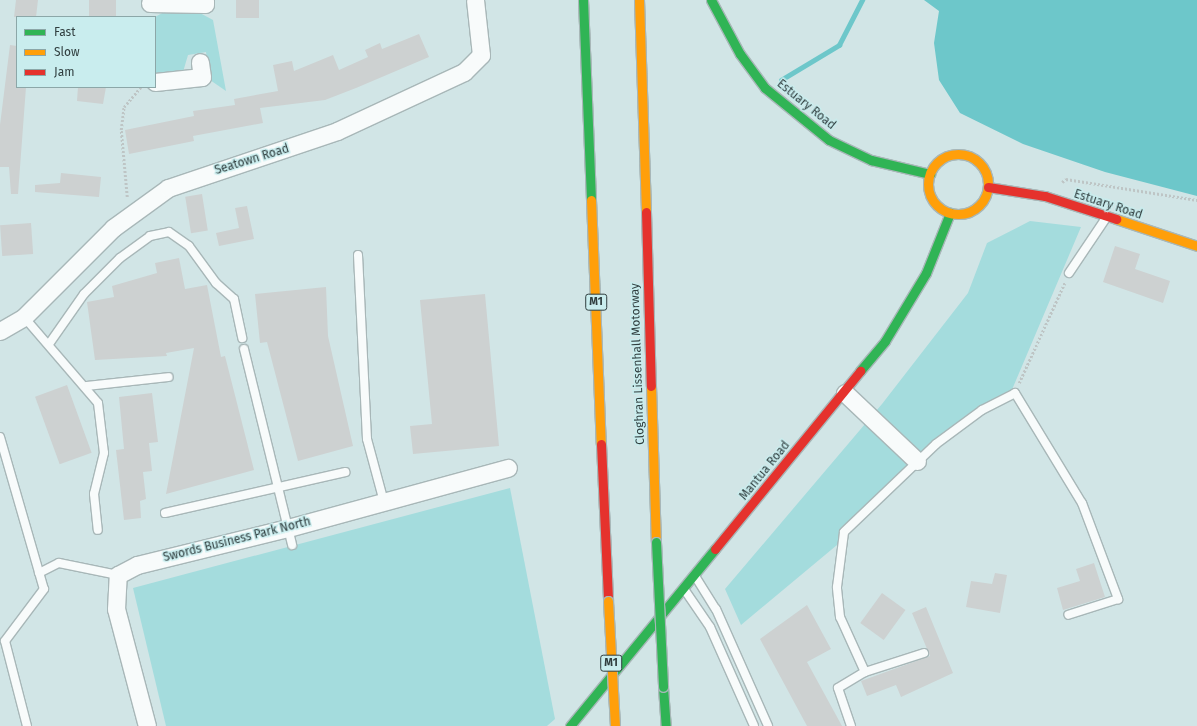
<!DOCTYPE html>
<style>
body{margin:0}
#map{position:relative;width:1197px;height:726px;overflow:hidden;background:#d1e5e6;font-family:"Fira Sans",sans-serif}
div>[style]{position:absolute}
.green>*{inset:0;background:#a4dcdd}
.water>*{inset:0;background:#6dc7ca}
.stream>*{height:4.5px;margin:-2.25px;padding:0 2.25px;transform-origin:2.25px;border-radius:2.25px;background:#6dc7ca}
.building>*{inset:0;background:#cdd1d1;transform-origin:0 0}
.path>*{height:2.5px;margin-top:-1.25px;transform-origin:0;background:repeating-linear-gradient(90deg,#bec5c5 0 2px,transparent 0 4px)}
.roads{filter:drop-shadow(1px 0 #a8b7b8) drop-shadow(-1px 0 #a8b7b8) drop-shadow(0 1px #a8b7b8) drop-shadow(0 -1px #a8b7b8)}
.lane>*{height:8px;margin:-4px;padding:0 4px;transform-origin:4px;border-radius:4px;background:#f8fbfb}
.street>*{height:17px;margin:-8.5px;padding:0 8.5px;transform-origin:8.5px;border-radius:8.5px;background:#f8fbfb}
.fast>*{height:9px;margin:-4.5px;padding:0 4.5px;transform-origin:4.5px;border-radius:4.5px;background:#30b455}
.slow>*{height:9px;margin:-4.5px;padding:0 4.5px;transform-origin:4.5px;border-radius:4.5px;background:#ff9f0a}
.slow>.ring{margin:-4.5px;padding:0;box-sizing:content-box;background:none;border:9px solid #ff9f0a;border-radius:50%}
.jam>*{height:9px;margin:-4.5px;padding:0 4.5px;transform-origin:4.5px;border-radius:4.5px;background:#e5322d}
.bridges{filter:drop-shadow(1px 0 #a8b7b8) drop-shadow(-1px 0 #a8b7b8) drop-shadow(0 1px #a8b7b8) drop-shadow(0 -1px #a8b7b8)}
.fast-bridge>*{height:9px;margin:-4.5px;padding:0 4.5px;transform-origin:4.5px;border-radius:4.5px;background:#30b455}
.slow-bridge>*{height:9px;margin:-4.5px;padding:0 4.5px;transform-origin:4.5px;border-radius:4.5px;background:#ff9f0a}
span{translate:-50% -50%;white-space:nowrap;text-align:center;line-height:1.15;-webkit-text-stroke:3px #c9edee;paint-order:stroke}
.shield-label span{padding:1px 3px;background:#c9edee;border:1px solid;border-radius:3px;-webkit-text-stroke-width:0}
.shield-label{font-size:11px;color:#303e3f;font-weight:700}
.street-label{font-size:12px;color:#303e3f}
.legend{position:absolute;left:16px;top:16px;width:140px;height:72px;box-sizing:border-box;background:#c9edee;border:1px solid #8ca7a8;margin:0;padding:5px 7px;list-style:none;font-size:12px;color:#303e3f}
.legend li{display:flex;align-items:center;gap:8px;height:20px}
.legend b{width:20px;border:1px solid #8ca7a8}
</style>
<div id="map">
<div class="green">
<i style="clip-path:polygon(166px 11px,198px 12px,213px 20px,226px 91px,210px 80px,206px 52px,188px 55px,183px 72px,155px 76px,155px 17px)"></i>
<i style="clip-path:polygon(1030px 221px,1081px 227px,1011px 392px,927px 450px,837px 545px,741px 625px,725px 589px,882px 404px,968px 293px,987px 243px)"></i>
<i style="clip-path:polygon(510px 488px,555px 719px,547px 726px,166px 726px,133px 588px)"></i>
</div>
<div class="water">
<i style="clip-path:polygon(924px 0,1197px 0,1197px 196px,1105px 172px,1023px 144px,960px 113px,939px 80px,934px 43px,939px 11px)"></i>
</div>
<div class="stream">
<i style="left:781px;top:80px;width:68px;rotate:-31.1deg"></i>
<i style="left:839px;top:45px;width:51px;rotate:-62.9deg"></i>
</div>
<div class="building">
<i style="clip-path:polygon(16px 0,38px 0,36px 17px,14px 17px)"></i>
<i style="left:89px;top:0;width:27px;height:17px"></i>
<i style="left:236px;top:0;width:23px;height:18px"></i>
<i style="clip-path:polygon(419px 34px,429px 57px,356px 88px,325px 100px,260px 108px,263px 123px,193px 136px,194px 141px,129px 154px,125px 130px,194px 116px,193px 111px,235px 105px,234px 99px,278px 91px,273px 65px,292px 61px,294px 71px,333px 55px,339px 70px,368px 57px,365px 50px,380px 43px,382px 49px)"></i>
<i style="clip-path:polygon(10px 45px,17px 46px,17px 87px,26px 87px,18px 194px,11px 194px,9px 167px,0 167px,0 125px)"></i>
<i style="clip-path:polygon(78px 87px,106px 87px,103px 104px,77px 101px)"></i>
<i style="clip-path:polygon(61px 173px,101px 177px,99px 197px,35px 192px,35px 185px,60px 183px)"></i>
<i style="left:202px;top:194px;width:37px;height:17px;rotate:81deg"></i>
<i style="clip-path:polygon(247px 206px,254px 239px,219px 246px,216px 233px,239px 228px,235px 208px)"></i>
<i style="left:31px;top:223px;width:31px;height:31px;rotate:86deg"></i>
<i style="clip-path:polygon(1115px 246px,1140px 254px,1135px 269px,1170px 281px,1163px 303px,1103px 282px)"></i>
<i style="clip-path:polygon(179px 258px,185px 289px,207px 285px,221px 357px,225px 356px,254px 470px,166px 494px,194px 348px,166px 353px,167px 356px,95px 360px,87px 302px,114px 297px,112px 286px,157px 273px,155px 263px)"></i>
<i style="clip-path:polygon(326px 287px,328px 336px,353px 446px,298px 461px,267px 342px,260px 343px,255px 294px)"></i>
<i style="clip-path:polygon(485px 294px,499px 446px,413px 454px,410px 426px,432px 424px,420px 300px)"></i>
<i style="left:67px;top:385px;width:72px;height:34px;rotate:70deg"></i>
<i style="clip-path:polygon(152px 393px,158px 442px,149px 443px,152px 471px,143px 472px,146px 499px,140px 501px,141px 518px,124px 520px,116px 450px,124px 449px,119px 397px)"></i>
<i style="clip-path:polygon(1094px 563px,1105px 597px,1063px 610px,1057px 588px,1080px 581px,1076px 569px)"></i>
<i style="clip-path:polygon(995px 573px,1007px 575px,1000px 613px,966px 607px,971px 581px,992px 584px)"></i>
<i style="left:882px;top:593px;width:29px;height:37px;rotate:36deg"></i>
<i style="clip-path:polygon(807px 605px,831px 649px,807px 662px,842px 726px,807px 726px,760px 639px)"></i>
<i style="clip-path:polygon(926px 607px,953px 673px,901px 697px,896px 685px,867px 696px,861px 681px,930px 656px,912px 613px)"></i>
</div>
<div class="path">
<i style="left:1062px;top:182px;width:5px;rotate:-37deg"></i>
<i style="left:1066px;top:179px;width:133px;rotate:9.1deg"></i>
<i style="left:127px;top:197px;width:67px;rotate:-95.1deg"></i>
<i style="left:121px;top:130px;width:23px;rotate:-83deg"></i>
<i style="left:124px;top:107px;width:26px;rotate:-50deg"></i>
<i style="left:1019px;top:383px;width:111px;rotate:-65.5deg"></i>
</div>
<div class="roads">
<div class="lane">
<i style="left:358px;top:255px;width:184px;rotate:87.2deg"></i>
<i style="left:367px;top:439px;width:65px;rotate:74.9deg"></i>
<i style="left:1069px;top:273px;width:66px;rotate:-56.1deg"></i>
<i style="left:24px;top:317px;width:113px;rotate:49.3deg"></i>
<i style="left:98px;top:403px;width:50px;rotate:83.2deg"></i>
<i style="left:104px;top:453px;width:42px;rotate:103.7deg"></i>
<i style="left:94px;top:494px;width:36px;rotate:84deg"></i>
<i style="left:49px;top:344px;width:61px;rotate:-55deg"></i>
<i style="left:84px;top:294px;width:51px;rotate:-45deg"></i>
<i style="left:120px;top:258px;width:37px;rotate:-36deg"></i>
<i style="left:150px;top:236px;width:19px;rotate:-12deg"></i>
<i style="left:169px;top:232px;width:24px;rotate:35deg"></i>
<i style="left:189px;top:246px;width:46px;rotate:53.9deg"></i>
<i style="left:216px;top:283px;width:24px;rotate:42deg"></i>
<i style="left:234px;top:299px;width:40px;rotate:78deg"></i>
<i style="left:244px;top:349px;width:202px;rotate:76.2deg"></i>
<i style="left:86px;top:386px;width:83px;rotate:-6.2deg"></i>
<i style="left:0;top:437px;width:158px;rotate:73.9deg"></i>
<i style="left:44px;top:589px;width:65px;rotate:126.9deg"></i>
<i style="left:5px;top:641px;width:88px;rotate:75.5deg"></i>
<i style="left:165px;top:513px;width:185px;rotate:-12.8deg"></i>
<i style="left:39px;top:573px;width:22px;rotate:-27deg"></i>
<i style="left:59px;top:563px;width:60px;rotate:11.5deg"></i>
<i style="left:695px;top:576px;width:39px;rotate:58deg"></i>
<i style="left:716px;top:609px;width:128px;rotate:66deg"></i>
<i style="left:684px;top:589px;width:46px;rotate:55.6deg"></i>
<i style="left:710px;top:627px;width:108px;rotate:66deg"></i>
<i style="left:924px;top:653px;width:62px;rotate:162.1deg"></i>
<i style="left:865px;top:672px;width:60px;rotate:-114.4deg"></i>
<i style="left:840px;top:617px;width:30px;rotate:-96deg"></i>
<i style="left:837px;top:587px;width:55px;rotate:-82.7deg"></i>
<i style="left:844px;top:532px;width:127px;rotate:-43.7deg"></i>
<i style="left:936px;top:444px;width:57px;rotate:-36.5deg"></i>
<i style="left:982px;top:410px;width:37px;rotate:-27deg"></i>
<i style="left:1015px;top:393px;width:129px;rotate:58.7deg"></i>
<i style="left:1082px;top:503px;width:103px;rotate:69.4deg"></i>
<i style="left:1118px;top:599px;width:52px;rotate:162.3deg"></i>
<i style="left:851px;top:726px;width:40px;rotate:-108.9deg"></i>
<i style="left:838px;top:688px;width:31px;rotate:-31deg"></i>
</div>
<div class="street">
<i style="left:150px;top:3px;width:55px;rotate:1deg"></i>
<i style="left:205px;top:4px;width:4px;rotate:-90deg"></i>
<i style="left:155px;top:82px;width:47px;rotate:-6.1deg"></i>
<i style="left:202px;top:77px;width:15px;rotate:-98deg"></i>
<i style="left:0;top:331px;width:28px;rotate:-30deg"></i>
<i style="left:24px;top:317px;width:126px;rotate:-45deg"></i>
<i style="left:113px;top:228px;width:68px;rotate:-36deg"></i>
<i style="left:168px;top:188px;width:178px;rotate:-18.6deg"></i>
<i style="left:337px;top:131px;width:140px;rotate:-24.9deg"></i>
<i style="left:464px;top:72px;width:24px;rotate:-45deg"></i>
<i style="left:481px;top:55px;width:55px;rotate:-96.2deg"></i>
<i style="left:845px;top:393px;width:99px;rotate:43.4deg"></i>
<i style="left:147px;top:726px;width:121px;rotate:-104.8deg"></i>
<i style="left:116px;top:609px;width:34px;rotate:-87deg"></i>
<i style="left:118px;top:575px;width:21px;rotate:-28deg"></i>
<i style="left:137px;top:565px;width:155px;rotate:-13.8deg"></i>
<i style="left:288px;top:528px;width:228px;rotate:-15.3deg"></i>
</div>
<div class="fast">
<i style="left:583px;top:0;width:200px;rotate:87.7deg"></i>
<i style="left:711px;top:0;width:61px;rotate:61.8deg"></i>
<i style="left:740px;top:54px;width:42px;rotate:53.7deg"></i>
<i style="left:765px;top:88px;width:82px;rotate:39.1deg"></i>
<i style="left:829px;top:140px;width:47px;rotate:25.5deg"></i>
<i style="left:871px;top:160px;width:61px;rotate:13.3deg"></i>
<i style="left:860px;top:371px;width:39px;rotate:-50deg"></i>
<i style="left:885px;top:341px;width:79px;rotate:-58.9deg"></i>
<i style="left:926px;top:273px;width:65px;rotate:-68.2deg"></i>
<i style="left:663px;top:687px;width:39px;rotate:86deg"></i>
<i style="left:570px;top:726px;width:229px;rotate:-50.7deg"></i>
</div>
<div class="slow">
<i style="left:639px;top:0;width:212px;rotate:88.1deg"></i>
<i class="ring" style="left:928px;top:154px;width:51px;height:51px"></i>
<i style="left:591px;top:200px;width:244px;rotate:87.7deg"></i>
<i style="left:1116px;top:219px;width:85px;rotate:18.4deg"></i>
<i style="left:651px;top:386px;width:156px;rotate:88.2deg"></i>
</div>
<div class="jam">
<i style="left:988px;top:187px;width:58px;rotate:9deg"></i>
<i style="left:1045px;top:196px;width:75px;rotate:17.9deg"></i>
<i style="left:646px;top:212px;width:174px;rotate:88.4deg"></i>
<i style="left:601px;top:444px;width:157px;rotate:87.4deg"></i>
<i style="left:715px;top:549px;width:230px;rotate:-50.8deg"></i>
</div>
</div>
<div class="bridges">
<div class="fast-bridge">
<i style="left:656px;top:542px;width:145px;rotate:87.2deg"></i>
</div>
<div class="slow-bridge">
<i style="left:608px;top:601px;width:125px;rotate:86.8deg"></i>
</div>
</div>
<div class="shield-label">
<span style="left:596px;top:302px">M1</span>
<span style="left:611px;top:663px">M1</span>
</div>
<div class="street-label">
<span style="left:806px;top:105px;rotate:39deg">Estuary Road</span>
<span style="left:252px;top:160px;rotate:-17deg">Seatown Road</span>
<span style="left:1108px;top:205px;rotate:18deg">Estuary Road</span>
<span style="left:638px;top:364px;rotate:-92deg">Cloghran Lissenhall Motorway</span>
<span style="left:765px;top:471px;rotate:-51deg">Mantua Road</span>
<span style="left:237px;top:540px;rotate:-14deg">Swords Business Park North</span>
</div>
<ul class="legend">
<li><b style="height:5px;background:#30b455"></b>Fast</li>
<li><b style="height:5px;background:#ff9f0a"></b>Slow</li>
<li><b style="height:5px;background:#e5322d"></b>Jam</li>
</ul>
</div>
